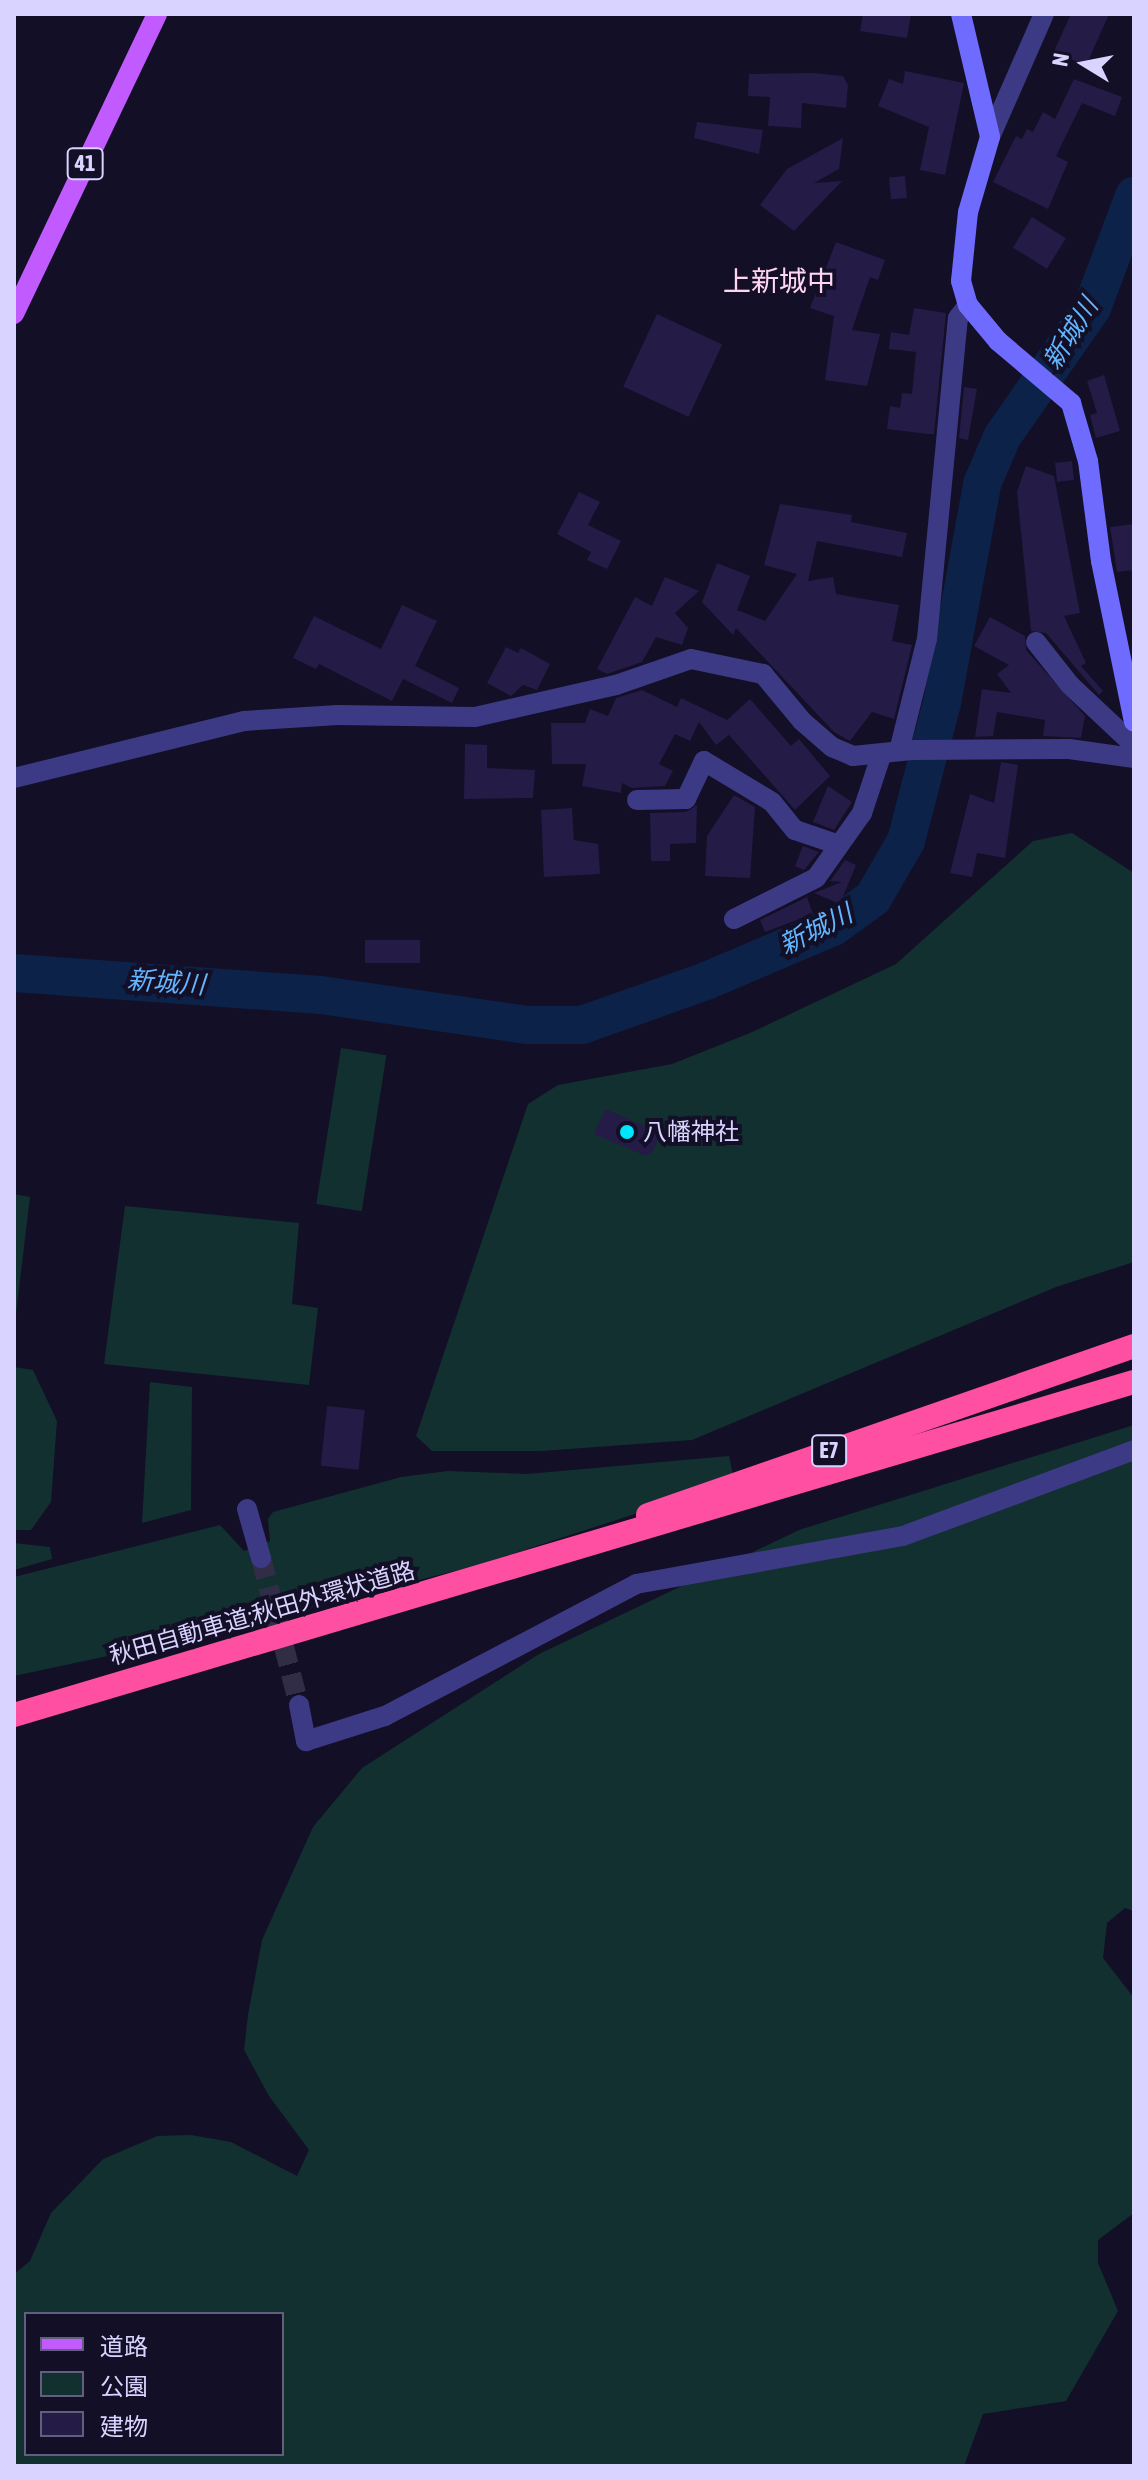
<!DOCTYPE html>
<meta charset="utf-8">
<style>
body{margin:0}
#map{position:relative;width:1148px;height:2480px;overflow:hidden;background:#130f26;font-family:"Asap Condensed","Noto Sans JP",sans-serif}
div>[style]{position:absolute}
.green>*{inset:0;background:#12302f;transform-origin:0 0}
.river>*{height:38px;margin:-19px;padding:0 19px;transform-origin:19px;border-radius:19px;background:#0c2248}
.building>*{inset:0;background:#241b47;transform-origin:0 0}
.street-tunnel>*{height:20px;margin-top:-10px;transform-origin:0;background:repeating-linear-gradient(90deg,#312d47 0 20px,transparent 0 30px)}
.street>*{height:20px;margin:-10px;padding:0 10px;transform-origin:10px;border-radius:10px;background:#3d3a85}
.secondary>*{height:20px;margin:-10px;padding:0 10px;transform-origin:10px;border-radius:10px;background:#6f6bff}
.primary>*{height:20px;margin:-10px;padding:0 10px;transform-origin:10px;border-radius:10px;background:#c25bff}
.highway>*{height:24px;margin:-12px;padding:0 12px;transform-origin:12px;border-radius:12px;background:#ff4fa3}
.dots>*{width:22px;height:22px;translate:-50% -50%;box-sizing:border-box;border:4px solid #130f26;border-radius:50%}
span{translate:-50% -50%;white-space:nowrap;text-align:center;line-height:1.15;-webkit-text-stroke:8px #130f26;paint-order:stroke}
.shield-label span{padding:2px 6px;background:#130f26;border:2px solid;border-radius:6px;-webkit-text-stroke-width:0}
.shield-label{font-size:22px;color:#d9d4ff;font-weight:700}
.poi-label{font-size:24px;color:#d9d4ff}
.left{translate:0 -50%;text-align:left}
.street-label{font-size:24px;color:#d9d4ff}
.water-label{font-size:26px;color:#62b6ff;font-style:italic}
.quarter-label{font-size:28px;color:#ffd6f0}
.frame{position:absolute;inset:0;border:16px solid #d9d4ff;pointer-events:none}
.legend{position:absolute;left:24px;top:2312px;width:260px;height:144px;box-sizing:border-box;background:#130f26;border:2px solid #625e7d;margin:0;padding:10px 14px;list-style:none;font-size:24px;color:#d9d4ff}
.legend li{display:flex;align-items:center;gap:16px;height:40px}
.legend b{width:40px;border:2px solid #625e7d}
.north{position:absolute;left:1044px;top:24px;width:80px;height:80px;-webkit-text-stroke:6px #130f26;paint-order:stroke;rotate:280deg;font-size:22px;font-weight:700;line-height:32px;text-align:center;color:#d9d4ff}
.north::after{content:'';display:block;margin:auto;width:28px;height:36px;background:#d9d4ff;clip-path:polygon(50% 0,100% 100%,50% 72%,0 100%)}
</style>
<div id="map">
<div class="green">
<i style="clip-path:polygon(1072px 833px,1134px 873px,1134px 1262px,1056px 1287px,692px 1440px,542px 1451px,432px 1451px,416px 1436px,528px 1104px,558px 1085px,672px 1064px,750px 1033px,896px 964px,1033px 841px)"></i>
<i style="left:341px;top:1048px;width:46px;height:158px;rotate:9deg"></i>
<i style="clip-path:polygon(14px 1194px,30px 1197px,14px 1331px)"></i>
<i style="clip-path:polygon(125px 1206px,299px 1223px,292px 1304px,318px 1308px,309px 1385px,104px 1364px)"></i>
<i style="clip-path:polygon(14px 1367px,33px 1370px,57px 1421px,51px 1502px,31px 1530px,14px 1530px)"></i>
<i style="clip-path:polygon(150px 1382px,192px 1387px,191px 1510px,142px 1523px)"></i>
<i style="clip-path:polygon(evenodd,1134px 1425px,1134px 1911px,1125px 1908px,1107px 1923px,1103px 1958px,1134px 1998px,1134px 2213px,1098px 2240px,1098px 2263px,1118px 2311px,1066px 2401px,983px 2414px,964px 2466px,14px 2466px,14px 2274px,30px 2261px,51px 2213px,103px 2159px,157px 2136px,191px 2135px,231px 2142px,297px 2176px,309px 2150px,269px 2096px,244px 2050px,248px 2015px,262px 1940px,313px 1827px,362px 1768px,539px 1654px,799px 1530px,1134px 1425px,26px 2314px,282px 2314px,282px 2454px,26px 2454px,26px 2314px)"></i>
<i style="clip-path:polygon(729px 1456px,733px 1475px,644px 1511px,478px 1565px,192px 1638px,14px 1676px,14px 1577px,220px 1525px,244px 1551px,270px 1541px,268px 1519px,273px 1512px,401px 1477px,448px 1471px,527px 1474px)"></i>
<i style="clip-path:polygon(14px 1543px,50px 1547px,52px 1559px,14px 1570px)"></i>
</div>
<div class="river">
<i style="left:14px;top:973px;width:308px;rotate:4.1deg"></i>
<i style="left:321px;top:995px;width:207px;rotate:8.3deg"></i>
<i style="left:526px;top:1025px;width:56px"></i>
<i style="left:582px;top:1025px;width:132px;rotate:-19.5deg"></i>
<i style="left:706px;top:981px;width:138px;rotate:-23deg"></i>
<i style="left:833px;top:927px;width:49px;rotate:-35.9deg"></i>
<i style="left:873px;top:898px;width:66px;rotate:-59.9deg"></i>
<i style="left:906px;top:841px;width:143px;rotate:-75.4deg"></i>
<i style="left:942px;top:703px;width:223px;rotate:-79.6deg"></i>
<i style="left:982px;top:484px;width:51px;rotate:-66.9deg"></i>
<i style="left:1002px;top:437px;width:157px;rotate:-55.1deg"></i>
<i style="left:1092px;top:308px;width:120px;rotate:-69.4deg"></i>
</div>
<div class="building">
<i style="clip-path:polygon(863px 14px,911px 14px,907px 38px,860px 31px)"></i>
<i style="clip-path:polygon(1071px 14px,1109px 14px,1086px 66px,1054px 51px)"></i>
<i style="clip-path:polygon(905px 71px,964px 83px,945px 175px,920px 170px,929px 127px,878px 106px,889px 79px,903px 84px)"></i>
<i style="clip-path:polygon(813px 73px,843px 76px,848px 85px,846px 108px,802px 103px,801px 128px,768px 126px,770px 97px,748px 96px,749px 74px)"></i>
<i style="clip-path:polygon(1074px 79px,1122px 97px,1115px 116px,1082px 103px,1056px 156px,1068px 162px,1048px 209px,993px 182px,1016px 136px,1022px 139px,1027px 129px,1033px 132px,1043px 112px,1055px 119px)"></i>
<i style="clip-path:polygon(697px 122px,763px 130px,759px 154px,694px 138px)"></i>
<i style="clip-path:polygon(843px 138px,839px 169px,814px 183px,842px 181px,794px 231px,760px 205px,787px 169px)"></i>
<i style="left:905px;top:176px;width:22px;height:16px;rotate:85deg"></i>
<i style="left:1032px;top:217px;width:40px;height:36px;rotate:32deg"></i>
<i style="clip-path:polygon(836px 242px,885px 260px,878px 280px,870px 277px,852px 330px,880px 334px,867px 386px,825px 380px,834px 316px,810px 308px)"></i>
<i style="clip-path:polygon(914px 308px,946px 313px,934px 434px,928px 434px,887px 429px,890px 406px,900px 408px,902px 393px,912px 394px,916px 352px,889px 349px,891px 332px,909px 335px)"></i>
<i style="left:657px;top:314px;width:72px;height:80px;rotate:25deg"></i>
<i style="clip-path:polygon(1104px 375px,1120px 431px,1096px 438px,1090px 415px,1097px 413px,1087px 381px)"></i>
<i style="clip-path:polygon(964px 387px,977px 389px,968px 440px,959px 438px)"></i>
<i style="left:1072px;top:461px;width:19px;height:17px;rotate:84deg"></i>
<i style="clip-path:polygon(1026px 466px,1054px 476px,1080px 613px,1064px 616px,1086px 663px,1081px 666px,1103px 691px,1099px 695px,1046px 633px,1031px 631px,1017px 492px)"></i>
<i style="clip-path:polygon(579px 492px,600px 502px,588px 525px,621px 541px,607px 569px,587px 560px,591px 552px,557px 534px)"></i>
<i style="clip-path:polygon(780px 504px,852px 515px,851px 522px,907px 533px,902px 557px,817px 541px,808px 581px,833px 577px,836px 594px,899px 605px,892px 641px,912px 645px,894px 719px,872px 712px,850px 741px,834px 732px,736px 628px,733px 635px,702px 602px,717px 563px,750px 576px,737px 610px,765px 621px,797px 574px,764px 565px)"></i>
<i style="clip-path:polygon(1134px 524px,1134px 570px,1117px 572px,1110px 527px)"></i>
<i style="clip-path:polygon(665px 577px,699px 591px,675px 613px,688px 628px,682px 645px,656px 637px,642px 662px,607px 674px,597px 669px,635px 597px,652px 606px)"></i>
<i style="clip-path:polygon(402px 605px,437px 621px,415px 666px,459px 688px,452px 703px,403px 679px,392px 701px,319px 664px,316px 669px,293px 658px,314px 616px,381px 649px)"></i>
<i style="clip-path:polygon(990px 617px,1025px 636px,1026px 650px,1085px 716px,1081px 738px,1043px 736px,1045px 720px,997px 712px,993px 736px,975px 737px,982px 689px,1011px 693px,997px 674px,1009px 665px,974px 646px)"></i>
<i style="clip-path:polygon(506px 647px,518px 653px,521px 648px,550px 664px,537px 690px,523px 685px,511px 696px,487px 683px)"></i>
<i style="clip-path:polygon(642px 690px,677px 707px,681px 698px,727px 720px,750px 699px,791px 746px,799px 739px,830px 776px,795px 810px,729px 735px,716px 745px,699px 722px,690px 741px,675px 734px,659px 764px,673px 771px,665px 786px,632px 788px,622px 783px,621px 793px,582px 786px,586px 764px,552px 764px,551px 723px,585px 723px,590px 709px,608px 716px,616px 698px)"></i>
<i style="clip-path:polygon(465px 744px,487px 745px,487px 768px,535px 770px,533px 798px,464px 799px)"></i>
<i style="clip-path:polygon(1001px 762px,1018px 765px,1005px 858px,977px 853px,972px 877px,950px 873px,970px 794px,994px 803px)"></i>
<i style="clip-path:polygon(828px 786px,852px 802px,834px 830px,813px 822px)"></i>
<i style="clip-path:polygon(734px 795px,755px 807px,750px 878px,705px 876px,707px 836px)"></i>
<i style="clip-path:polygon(697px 805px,696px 843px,670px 844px,670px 861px,651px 861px,650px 813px,686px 812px)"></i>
<i style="clip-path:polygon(572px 808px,574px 840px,598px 844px,600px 874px,544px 877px,541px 810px)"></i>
<i style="clip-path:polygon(803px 846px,819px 852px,804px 870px,795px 866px)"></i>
<i style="clip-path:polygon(845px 860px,856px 865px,840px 904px,814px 893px,842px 882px,830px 881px)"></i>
<i style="clip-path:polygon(807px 897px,813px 914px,765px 932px,760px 920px)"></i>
<i style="left:365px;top:940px;width:55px;height:23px"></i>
<i style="clip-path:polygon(605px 1109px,661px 1133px,653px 1151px,646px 1156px,594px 1134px)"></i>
<i style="left:327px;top:1406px;width:38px;height:60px;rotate:6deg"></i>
</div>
<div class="street-tunnel">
<i style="left:261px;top:1558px;width:152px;rotate:75.5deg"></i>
</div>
<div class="street">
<i style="left:990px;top:137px;width:134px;rotate:-66.3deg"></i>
<i style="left:1036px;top:642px;width:55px;rotate:51.7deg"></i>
<i style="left:1070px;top:685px;width:88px;rotate:43.2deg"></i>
<i style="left:899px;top:751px;width:115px;rotate:-76deg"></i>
<i style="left:927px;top:639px;width:322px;rotate:-84.5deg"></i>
<i style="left:958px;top:318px;width:16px;rotate:-52deg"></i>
<i style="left:14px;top:778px;width:237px;rotate:-13.9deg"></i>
<i style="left:244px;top:721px;width:94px;rotate:-3.7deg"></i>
<i style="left:338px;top:715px;width:137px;rotate:0.8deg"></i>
<i style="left:475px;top:717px;width:145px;rotate:-12.8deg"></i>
<i style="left:616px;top:685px;width:79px;rotate:-19.1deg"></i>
<i style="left:691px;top:659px;width:74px;rotate:11.8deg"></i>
<i style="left:763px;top:674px;width:61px;rotate:50.3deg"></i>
<i style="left:802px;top:721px;width:40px;rotate:41deg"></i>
<i style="left:832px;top:747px;width:23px;rotate:23deg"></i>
<i style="left:853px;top:756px;width:59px;rotate:-5.8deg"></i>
<i style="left:912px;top:750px;width:157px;rotate:-0.4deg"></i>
<i style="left:1069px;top:749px;width:66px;rotate:7.9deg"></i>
<i style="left:637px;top:800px;width:49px;rotate:-1.2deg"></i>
<i style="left:686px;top:799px;width:42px;rotate:-64.7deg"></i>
<i style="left:704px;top:761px;width:79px;rotate:31.1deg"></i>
<i style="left:772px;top:802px;width:36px;rotate:51deg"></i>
<i style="left:795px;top:830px;width:46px;rotate:18.8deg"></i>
<i style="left:734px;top:919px;width:92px;rotate:-26.6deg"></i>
<i style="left:816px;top:878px;width:80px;rotate:-54.7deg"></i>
<i style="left:862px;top:813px;width:60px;rotate:-71.6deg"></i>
<i style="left:247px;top:1509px;width:51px;rotate:74.1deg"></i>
<i style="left:299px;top:1705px;width:37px;rotate:79deg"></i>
<i style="left:306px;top:1741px;width:83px;rotate:-17.6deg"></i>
<i style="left:385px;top:1716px;width:284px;rotate:-27.7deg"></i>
<i style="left:636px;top:1584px;width:271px;rotate:-10.2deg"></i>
<i style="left:903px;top:1536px;width:246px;rotate:-20.4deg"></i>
</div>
<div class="secondary">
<i style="left:961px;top:14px;width:126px;rotate:76.7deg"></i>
<i style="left:990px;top:137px;width:78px;rotate:106.3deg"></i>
<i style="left:968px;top:212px;width:69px;rotate:95.8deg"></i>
<i style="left:961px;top:281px;width:25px;rotate:74deg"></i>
<i style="left:968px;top:305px;width:47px;rotate:50.2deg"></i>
<i style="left:998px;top:341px;width:96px;rotate:40.3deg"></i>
<i style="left:1071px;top:403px;width:60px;rotate:73.7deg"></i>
<i style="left:1088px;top:461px;width:101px;rotate:82.6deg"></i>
<i style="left:1101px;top:561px;width:164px;rotate:78.4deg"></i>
</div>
<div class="primary">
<i style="left:14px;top:314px;width:332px;rotate:-64.5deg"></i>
</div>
<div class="highway">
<i style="left:648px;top:1515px;width:515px;rotate:-19.17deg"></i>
<i style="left:14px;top:1715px;width:1168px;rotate:-16.56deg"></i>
</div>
<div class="dots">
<i style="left:627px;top:1132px;background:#00e5ff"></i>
</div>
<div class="shield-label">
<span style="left:85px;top:164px">41</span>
<span style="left:829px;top:1451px">E7</span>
</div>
<div class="poi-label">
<span class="left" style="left:643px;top:1132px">八幡神社</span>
</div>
<div class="street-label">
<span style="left:262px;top:1613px;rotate:-16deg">秋田自動車道;秋田外環状道路</span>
</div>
<div class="water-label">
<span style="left:1071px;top:334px;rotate:-58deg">新城川</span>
<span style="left:816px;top:930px;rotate:-27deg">新城川</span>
<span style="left:166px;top:983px;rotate:4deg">新城川</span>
</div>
<div class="quarter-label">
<span style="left:779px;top:281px">上新城中</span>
</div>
<div class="frame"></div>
<ul class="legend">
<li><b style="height:10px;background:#c25bff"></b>道路</li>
<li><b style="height:22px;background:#12302f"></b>公園</li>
<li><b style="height:22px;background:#241b47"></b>建物</li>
</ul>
<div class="north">N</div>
</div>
